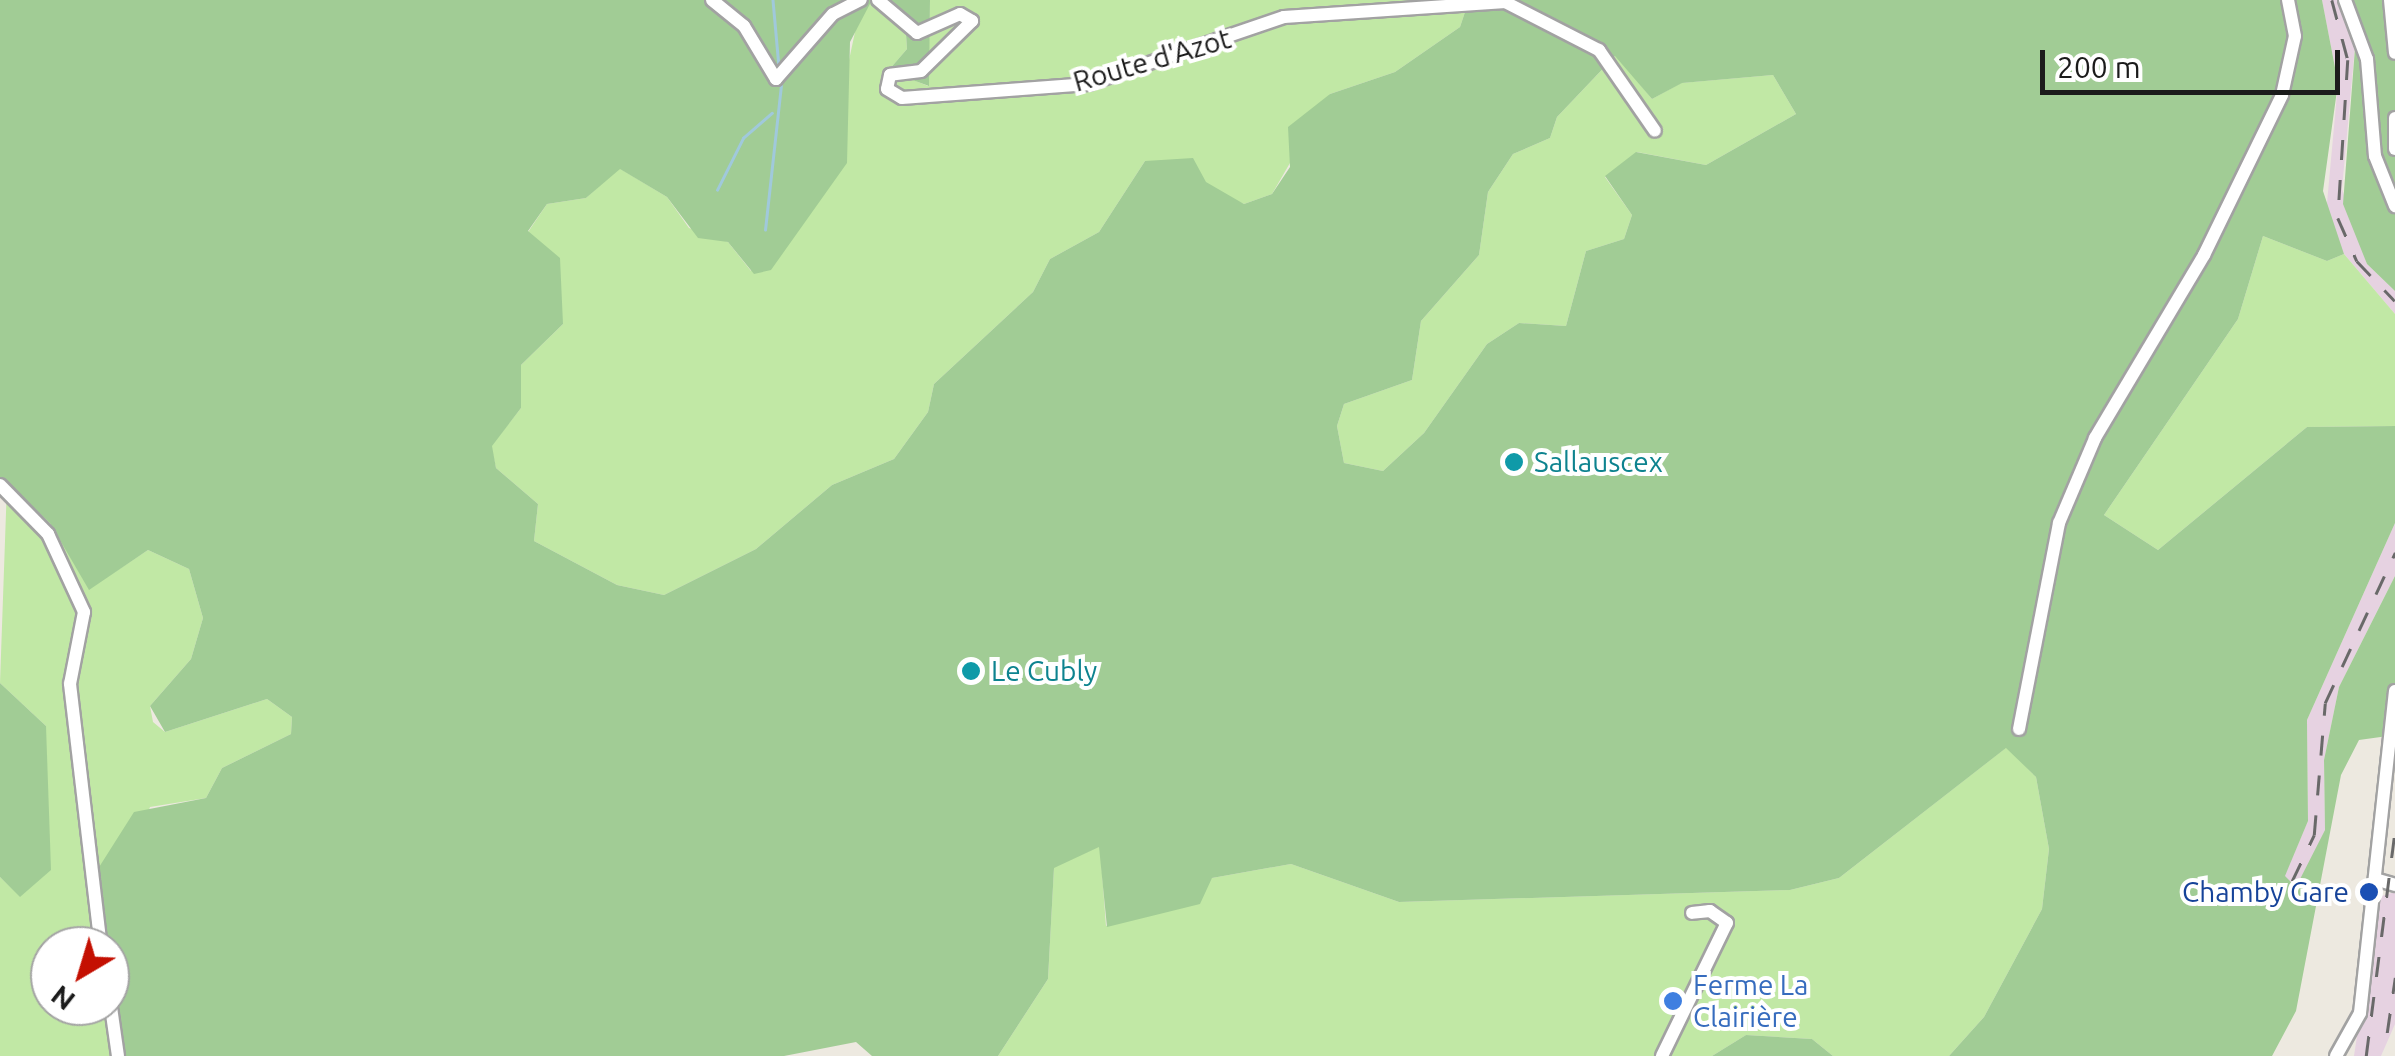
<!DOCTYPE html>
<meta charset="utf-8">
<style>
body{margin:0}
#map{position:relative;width:2395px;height:1056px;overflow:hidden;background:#ede9e0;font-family:Ubuntu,sans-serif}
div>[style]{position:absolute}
.industrial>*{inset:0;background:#e6d2e1}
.grass>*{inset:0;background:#c1e8a5}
.forest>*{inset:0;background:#a1cc95}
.stream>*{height:2.5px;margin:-1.25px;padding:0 1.25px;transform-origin:1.25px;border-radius:1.25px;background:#a0c9db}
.roads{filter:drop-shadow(2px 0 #a2a2a2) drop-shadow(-2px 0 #a2a2a2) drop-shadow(0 2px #a2a2a2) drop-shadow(0 -2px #a2a2a2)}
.minor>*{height:12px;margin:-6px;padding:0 6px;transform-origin:6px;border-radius:6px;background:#fff}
.rail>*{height:2.5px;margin-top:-1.25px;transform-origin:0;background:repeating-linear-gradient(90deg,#696969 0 20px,transparent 0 40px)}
.dots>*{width:28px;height:28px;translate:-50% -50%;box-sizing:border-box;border:5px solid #fff;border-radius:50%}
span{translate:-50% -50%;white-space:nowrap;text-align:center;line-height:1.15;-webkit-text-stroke:8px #fff;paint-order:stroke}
.street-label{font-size:28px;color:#1b1b1b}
.culture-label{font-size:28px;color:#0d838f}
.left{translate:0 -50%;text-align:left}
.transit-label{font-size:28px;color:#164399}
.right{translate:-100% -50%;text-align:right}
.shop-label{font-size:28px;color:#366cbe}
.north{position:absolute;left:30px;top:926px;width:100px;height:100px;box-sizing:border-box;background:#fff;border:2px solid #a4a4a4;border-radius:50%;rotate:218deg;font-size:28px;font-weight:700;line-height:40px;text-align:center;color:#1b1b1b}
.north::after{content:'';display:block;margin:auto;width:35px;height:45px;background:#c41002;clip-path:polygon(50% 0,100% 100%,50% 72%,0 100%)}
.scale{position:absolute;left:2040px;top:50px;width:300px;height:45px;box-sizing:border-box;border:5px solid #1b1b1b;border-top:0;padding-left:12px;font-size:30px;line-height:35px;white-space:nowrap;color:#1b1b1b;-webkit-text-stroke:8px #fff;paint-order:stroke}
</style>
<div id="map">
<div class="industrial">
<i style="clip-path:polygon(2322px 0,2341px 0,2356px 35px,2342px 189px,2367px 264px,2395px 291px,2395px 314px,2344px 254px,2326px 214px,2338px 83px)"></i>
<i style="clip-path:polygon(2395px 523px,2395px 576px,2339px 687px,2324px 760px,2325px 830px,2297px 888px,2284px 877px,2308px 821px,2307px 720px)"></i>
<i style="clip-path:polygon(2395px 892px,2395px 1024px,2381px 1056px,2354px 1056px,2378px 897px)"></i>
</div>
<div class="grass">
<i style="clip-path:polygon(872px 0,905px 19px,907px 49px,889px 70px,928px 86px,930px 0,1469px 0,1460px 27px,1395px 72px,1330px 94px,1272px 194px,1244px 204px,1145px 161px,1099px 232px,1050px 259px,1033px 292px,934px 384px,928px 412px,894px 459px,832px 485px,756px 549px,664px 595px,617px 585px,534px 541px,538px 504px,496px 468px,491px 446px,521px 408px,521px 365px,563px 324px,528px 232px,547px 204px,586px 198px,619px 168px,667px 197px,689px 228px,728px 242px,751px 271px,848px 65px,859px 13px)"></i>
<i style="clip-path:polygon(1616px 55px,1652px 99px,1681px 83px,1773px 75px,1796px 114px,1706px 165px,1637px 152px,1605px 177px,1632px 215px,1624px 239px,1586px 251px,1566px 326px,1519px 323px,1487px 344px,1424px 433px,1383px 471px,1344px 463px,1337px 426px,1344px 404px,1412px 380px,1421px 321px,1479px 255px,1488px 192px,1513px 154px,1550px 138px,1557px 117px)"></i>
<i style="clip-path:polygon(2263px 236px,2327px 261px,2344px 254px,2395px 314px,2395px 426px,2307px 427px,2158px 550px,2104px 515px,2238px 319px)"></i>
<i style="clip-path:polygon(7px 484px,51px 523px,89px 589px,148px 550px,189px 569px,203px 618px,191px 659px,150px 706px,153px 722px,165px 732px,267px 699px,292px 717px,291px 734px,222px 768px,206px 798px,150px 807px,101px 946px,50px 946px,50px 1006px,110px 1006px,118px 1056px,0 1056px,0 877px,20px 896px,46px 726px,0 683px)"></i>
<i style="clip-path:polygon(2007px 747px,2036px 777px,2049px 849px,2042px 909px,1984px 1017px,1949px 1056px,1833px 1056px,1812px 1039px,1746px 1035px,1712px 1056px,998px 1056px,1048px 979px,1054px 867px,1100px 846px,1106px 926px,1212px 878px,1291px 864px,1399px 902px,1790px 890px,1839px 878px)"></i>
</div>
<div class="forest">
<i style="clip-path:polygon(evenodd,0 0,872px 0,850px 42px,847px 163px,771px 270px,754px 274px,728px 242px,698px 238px,667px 197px,620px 169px,586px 198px,547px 204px,528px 231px,560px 258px,563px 324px,521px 365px,521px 408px,492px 446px,496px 468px,538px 504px,534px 541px,617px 585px,664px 595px,756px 549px,832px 485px,894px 459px,928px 412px,934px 384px,1033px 292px,1050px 259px,1099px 232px,1145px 161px,1193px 158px,1206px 182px,1244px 204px,1272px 194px,1290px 167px,1288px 127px,1330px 94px,1395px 72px,1460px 27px,1469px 0,2322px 0,2338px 83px,2323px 191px,2344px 254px,2327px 261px,2263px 236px,2238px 319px,2104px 515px,2158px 550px,2307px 427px,2395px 426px,2395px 523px,2307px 720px,2308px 821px,2285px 876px,2296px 887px,2325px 830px,2324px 760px,2339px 687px,2395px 576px,2395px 735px,2359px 740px,2341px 775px,2296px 1011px,2272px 1056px,1949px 1056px,1984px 1017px,2042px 909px,2049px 849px,2036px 777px,2006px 748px,1839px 878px,1790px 890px,1399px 902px,1291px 864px,1212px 878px,1200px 904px,1107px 927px,1099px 847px,1054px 868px,1048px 979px,998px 1056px,872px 1056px,856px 1042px,784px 1056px,118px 1056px,110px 946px,101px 946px,89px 883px,134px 812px,206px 798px,222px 768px,291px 734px,292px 717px,267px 699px,165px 732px,150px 706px,191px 659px,203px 618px,189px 569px,148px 550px,89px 590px,50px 523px,8px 484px,0 494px,0 0,1615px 56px,1652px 99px,1682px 83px,1773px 75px,1796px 114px,1706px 165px,1636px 152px,1605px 176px,1632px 215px,1624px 239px,1586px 251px,1566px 326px,1519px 323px,1487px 344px,1424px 433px,1383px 471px,1344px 463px,1337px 426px,1344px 404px,1412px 380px,1421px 321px,1479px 255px,1488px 192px,1513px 154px,1550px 138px,1557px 117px,1615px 56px)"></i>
<i style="clip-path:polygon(885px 0,930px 0,929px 86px,888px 71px,907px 49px,905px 20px)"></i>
<i style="clip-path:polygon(2341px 0,2395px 0,2395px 291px,2367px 264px,2343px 204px,2356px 35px)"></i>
<i style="clip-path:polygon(0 683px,46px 726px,51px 870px,20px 897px,0 877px)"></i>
<i style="clip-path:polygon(1746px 1035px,1812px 1039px,1833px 1056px,1712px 1056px)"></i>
</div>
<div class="stream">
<i style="left:773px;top:0;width:67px;rotate:84.9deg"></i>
<i style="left:717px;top:190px;width:58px;rotate:-63.4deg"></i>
<i style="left:743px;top:138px;width:38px;rotate:-41deg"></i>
<i style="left:765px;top:230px;width:145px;rotate:-83.7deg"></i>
</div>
<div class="roads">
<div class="minor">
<i style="left:712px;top:0;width:41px;rotate:39.1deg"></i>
<i style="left:744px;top:26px;width:62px;rotate:58.9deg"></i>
<i style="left:776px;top:79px;width:86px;rotate:-48.8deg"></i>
<i style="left:833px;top:14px;width:31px;rotate:-27deg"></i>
<i style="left:878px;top:0;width:51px;rotate:40.2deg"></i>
<i style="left:917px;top:33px;width:47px;rotate:-23.8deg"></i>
<i style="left:960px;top:14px;width:14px;rotate:30deg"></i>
<i style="left:972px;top:21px;width:71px;rotate:135.6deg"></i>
<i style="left:921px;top:71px;width:31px;rotate:173deg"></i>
<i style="left:890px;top:75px;width:14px;rotate:102deg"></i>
<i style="left:887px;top:89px;width:17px;rotate:31deg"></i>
<i style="left:902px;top:98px;width:187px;rotate:-4.3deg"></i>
<i style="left:1088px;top:84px;width:207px;rotate:-18.9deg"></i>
<i style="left:1284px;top:17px;width:222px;rotate:-3.9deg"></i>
<i style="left:1505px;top:2px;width:106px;rotate:27.1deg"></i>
<i style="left:1599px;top:50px;width:98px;rotate:55.3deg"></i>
<i style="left:2345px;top:0;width:63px;rotate:69.6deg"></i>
<i style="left:2367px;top:59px;width:97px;rotate:85.3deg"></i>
<i style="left:2375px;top:156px;width:54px;rotate:68.2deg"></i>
<i style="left:2390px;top:0;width:53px;rotate:84.6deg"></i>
<i style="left:2395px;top:118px;width:31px;rotate:90deg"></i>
<i style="left:0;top:485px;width:69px;rotate:45.6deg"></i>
<i style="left:48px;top:534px;width:86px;rotate:65.2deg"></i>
<i style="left:84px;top:612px;width:73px;rotate:101deg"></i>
<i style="left:70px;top:684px;width:264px;rotate:83.3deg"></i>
<i style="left:2019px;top:729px;width:210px;rotate:-79deg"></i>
<i style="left:2059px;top:523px;width:92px;rotate:-67deg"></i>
<i style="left:2095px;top:438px;width:213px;rotate:-59.2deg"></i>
<i style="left:2204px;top:255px;width:178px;rotate:-64deg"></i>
<i style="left:2282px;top:95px;width:60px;rotate:-77.6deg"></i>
<i style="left:2295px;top:36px;width:37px;rotate:-101deg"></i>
<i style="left:2378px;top:880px;width:18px;rotate:16deg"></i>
<i style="left:110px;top:1000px;width:57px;rotate:81.9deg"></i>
<i style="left:1662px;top:1056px;width:148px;rotate:-64deg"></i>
<i style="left:1727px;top:923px;width:21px;rotate:-145deg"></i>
<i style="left:1710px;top:911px;width:18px;rotate:174deg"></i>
<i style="left:2336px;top:1056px;width:49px;rotate:-60.8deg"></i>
<i style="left:2360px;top:1013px;width:324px;rotate:-83.8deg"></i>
</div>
</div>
<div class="rail">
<i style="left:2332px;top:0;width:62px;rotate:75.1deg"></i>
<i style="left:2348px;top:60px;width:158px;rotate:93.6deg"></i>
<i style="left:2338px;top:218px;width:47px;rotate:66.2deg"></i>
<i style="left:2357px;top:261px;width:55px;rotate:46.5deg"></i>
<i style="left:2292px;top:881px;width:51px;rotate:-64.4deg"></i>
<i style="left:2314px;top:835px;width:132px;rotate:-85.2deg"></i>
<i style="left:2325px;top:703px;width:166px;rotate:-65deg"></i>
<i style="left:2387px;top:1033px;width:56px;rotate:-81.7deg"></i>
<i style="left:2366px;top:1056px;width:229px;rotate:-82.7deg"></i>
</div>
<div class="dots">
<i style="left:1514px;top:462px;background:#0f9aa8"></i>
<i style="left:971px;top:671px;background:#0f9aa8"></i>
<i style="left:2369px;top:892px;background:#1a4fb4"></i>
<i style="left:1673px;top:1001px;background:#3f7fe0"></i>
</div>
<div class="street-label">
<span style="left:1152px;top:60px;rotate:-16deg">Route d'Azot</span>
</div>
<div class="culture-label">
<span class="left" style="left:1534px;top:462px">Sallauscex</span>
<span class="left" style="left:991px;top:671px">Le Cubly</span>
</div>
<div class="transit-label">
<span class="right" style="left:2349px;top:892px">Chamby Gare</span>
</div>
<div class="shop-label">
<span class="left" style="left:1693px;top:1001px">Ferme La<br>Clairière</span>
</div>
<div class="north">N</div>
<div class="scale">200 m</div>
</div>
